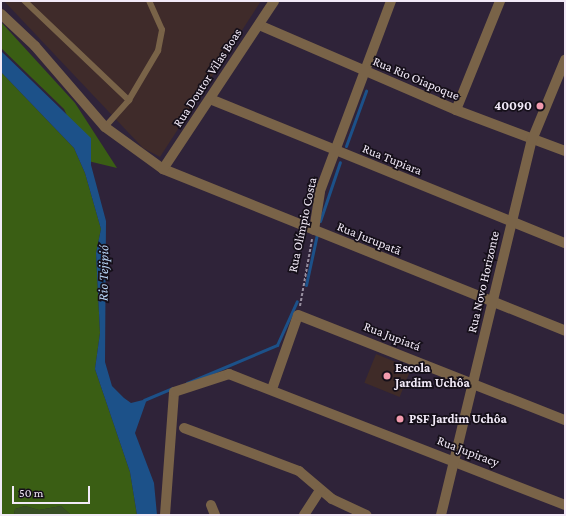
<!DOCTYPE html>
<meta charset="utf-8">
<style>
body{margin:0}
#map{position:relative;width:566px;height:516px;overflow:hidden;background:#2f2339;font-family:"Crimson Pro",serif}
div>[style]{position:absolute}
.industrial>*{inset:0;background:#3f2b2a}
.education>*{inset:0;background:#3f2b28;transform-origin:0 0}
.green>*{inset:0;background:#384f25}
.forest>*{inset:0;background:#3a5e14}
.water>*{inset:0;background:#1c5189}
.stream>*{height:3px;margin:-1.5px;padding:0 1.5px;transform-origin:1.5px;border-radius:1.5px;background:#1c5189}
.path>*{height:2px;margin-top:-1px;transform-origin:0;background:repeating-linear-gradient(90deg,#988fa0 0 3px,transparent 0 5px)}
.service>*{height:5.5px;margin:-2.75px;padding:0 2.75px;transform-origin:2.75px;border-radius:2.75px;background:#796348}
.minor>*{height:10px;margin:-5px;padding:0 5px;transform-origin:5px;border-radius:5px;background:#796348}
.dots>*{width:11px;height:11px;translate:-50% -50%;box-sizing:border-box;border:2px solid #150f19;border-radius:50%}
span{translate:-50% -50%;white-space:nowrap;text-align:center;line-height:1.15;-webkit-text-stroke:3.5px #150f19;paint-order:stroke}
.street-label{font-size:13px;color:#f2eaf8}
.poi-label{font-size:13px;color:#f2eaf8;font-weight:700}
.right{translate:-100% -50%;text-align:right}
.left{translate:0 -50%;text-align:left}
.water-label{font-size:14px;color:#b5d1f2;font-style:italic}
.frame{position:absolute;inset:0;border:2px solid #f2eaf8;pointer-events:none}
.scale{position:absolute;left:12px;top:486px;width:78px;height:18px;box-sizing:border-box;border:2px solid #f2eaf8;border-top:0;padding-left:5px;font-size:12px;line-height:14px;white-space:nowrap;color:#f2eaf8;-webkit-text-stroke:3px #150f19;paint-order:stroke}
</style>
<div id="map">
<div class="industrial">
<i style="clip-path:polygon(4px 1px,261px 1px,160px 157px,143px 148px)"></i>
</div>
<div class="education">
<i style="left:376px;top:354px;width:38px;height:31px;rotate:22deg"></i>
</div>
<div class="green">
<i style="clip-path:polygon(25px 506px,39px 510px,61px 506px,71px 515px,14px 515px,15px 509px)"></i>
</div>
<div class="forest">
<i style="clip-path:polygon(1px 22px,75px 103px,117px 168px,88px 161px,64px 109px,1px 48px)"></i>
<i style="clip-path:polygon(1px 72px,74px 148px,85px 173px,101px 229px,96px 253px,100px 333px,95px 369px,130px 472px,137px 515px,71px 515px,61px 506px,39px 510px,25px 506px,15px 509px,14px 515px,1px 515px)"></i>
</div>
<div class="water">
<i style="clip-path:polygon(1px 51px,91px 138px,91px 165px,106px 221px,105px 362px,112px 386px,124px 398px,131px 403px,147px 399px,135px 433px,154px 483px,157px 515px,137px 515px,130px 472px,95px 369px,100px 333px,96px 253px,101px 229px,85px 173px,74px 148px,1px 72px)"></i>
</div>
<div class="stream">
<i style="left:346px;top:146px;width:59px;rotate:-70deg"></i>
<i style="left:320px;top:221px;width:62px;rotate:-71.3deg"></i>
<i style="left:306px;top:285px;width:52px;rotate:-77.8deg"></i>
<i style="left:187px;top:383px;width:98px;rotate:-22.9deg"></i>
<i style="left:277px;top:345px;width:48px;rotate:-65.6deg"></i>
<i style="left:144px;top:400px;width:30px;rotate:-23deg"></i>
</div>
<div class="path">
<i style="left:300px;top:306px;width:68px;rotate:-79.8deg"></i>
</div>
<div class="service">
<i style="left:25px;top:1px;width:144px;rotate:43.6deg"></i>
<i style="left:105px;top:127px;width:36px;rotate:-48deg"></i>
<i style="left:129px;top:100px;width:57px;rotate:-59.4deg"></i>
<i style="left:158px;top:51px;width:21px;rotate:-79deg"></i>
<i style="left:162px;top:30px;width:32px;rotate:-114deg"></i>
</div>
<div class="minor">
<i style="left:1px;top:14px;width:47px;rotate:43.3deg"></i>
<i style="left:35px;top:46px;width:107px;rotate:49.2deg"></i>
<i style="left:105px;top:127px;width:72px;rotate:35.9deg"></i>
<i style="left:163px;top:169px;width:433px;rotate:21.9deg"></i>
<i style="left:259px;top:25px;width:215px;rotate:23.3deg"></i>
<i style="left:456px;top:110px;width:116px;rotate:20.6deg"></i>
<i style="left:210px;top:99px;width:383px;rotate:22.1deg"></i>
<i style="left:456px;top:110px;width:118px;rotate:-68deg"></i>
<i style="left:163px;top:169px;width:201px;rotate:-56.5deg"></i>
<i style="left:314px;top:230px;width:39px;rotate:-81deg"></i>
<i style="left:320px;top:191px;width:203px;rotate:-69.5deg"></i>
<i style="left:272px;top:389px;width:78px;rotate:-70.6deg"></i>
<i style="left:298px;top:315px;width:287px;rotate:21.5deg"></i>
<i style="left:184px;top:428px;width:123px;rotate:20.5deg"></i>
<i style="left:299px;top:471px;width:43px;rotate:40.3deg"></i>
<i style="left:332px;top:499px;width:38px;rotate:25deg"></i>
<i style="left:211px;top:505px;width:11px;rotate:68deg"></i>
<i style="left:165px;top:515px;width:123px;rotate:-85.8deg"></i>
<i style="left:174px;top:392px;width:58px;rotate:-18.1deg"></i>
<i style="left:229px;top:374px;width:361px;rotate:21.3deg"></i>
<i style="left:304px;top:515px;width:30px;rotate:-57deg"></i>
<i style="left:441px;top:515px;width:386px;rotate:-76.4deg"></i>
<i style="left:532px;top:140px;width:87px;rotate:-67.6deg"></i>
</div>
<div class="dots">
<i style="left:540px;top:106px;background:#f29aad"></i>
<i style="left:387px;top:376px;background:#f29aad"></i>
<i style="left:400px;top:419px;background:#f29aad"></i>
</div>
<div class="street-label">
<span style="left:208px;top:78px;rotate:-57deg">Rua Doutor Vilas Boas</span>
<span style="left:416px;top:79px;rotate:23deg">Rua Rio Oiapoque</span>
<span style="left:392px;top:160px;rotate:22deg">Rua Tupiara</span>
<span style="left:303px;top:225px;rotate:-78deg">Rua Olímpio Costa</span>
<span style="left:369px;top:239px;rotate:22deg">Rua Jurupatã</span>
<span style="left:484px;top:282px;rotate:-77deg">Rua Novo Horizonte</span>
<span style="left:392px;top:337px;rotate:21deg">Rua Jupiatá</span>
<span style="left:468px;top:452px;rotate:21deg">Rua Jupiracy</span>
</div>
<div class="poi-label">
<span class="right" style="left:532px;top:106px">40090</span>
<span class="left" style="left:395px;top:376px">Escola<br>Jardim Uchôa</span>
<span class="left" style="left:409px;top:419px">PSF Jardim Uchôa</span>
</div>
<div class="water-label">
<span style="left:103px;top:273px;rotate:-89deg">Rio Tejipió</span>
</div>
<div class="frame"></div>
<div class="scale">50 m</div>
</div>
